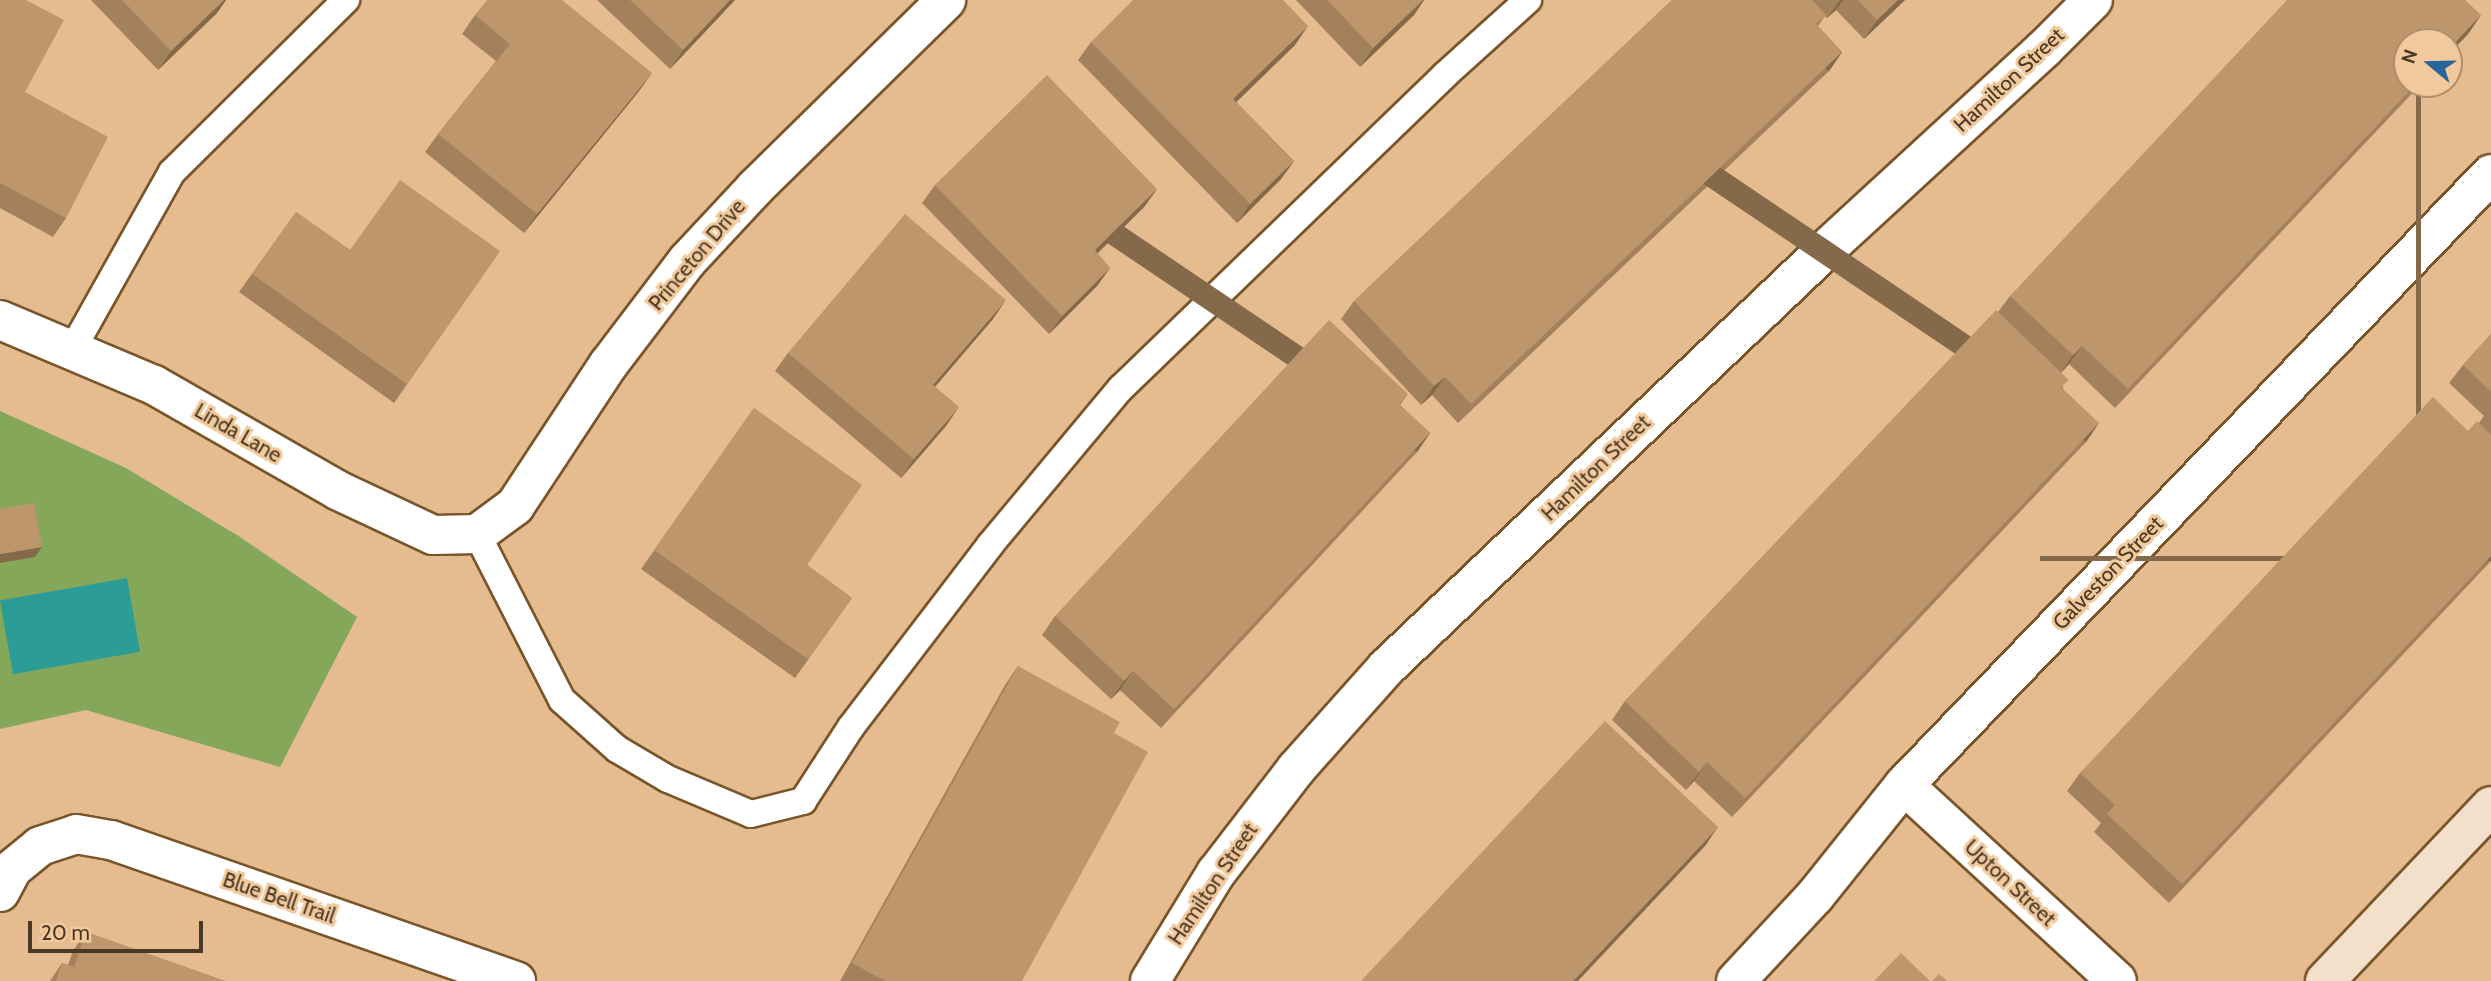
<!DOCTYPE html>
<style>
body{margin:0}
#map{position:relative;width:2491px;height:981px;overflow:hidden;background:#e5bc8f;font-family:Cabin,sans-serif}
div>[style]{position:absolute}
.green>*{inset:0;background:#85a75a}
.water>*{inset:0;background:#2c9d96;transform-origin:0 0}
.roads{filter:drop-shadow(2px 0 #79552a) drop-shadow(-2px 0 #79552a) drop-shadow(0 2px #79552a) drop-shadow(0 -2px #79552a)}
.service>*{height:26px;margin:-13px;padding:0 13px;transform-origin:13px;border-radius:13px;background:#fff}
.minor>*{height:38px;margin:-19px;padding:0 19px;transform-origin:19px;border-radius:19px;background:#fff}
.secondary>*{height:38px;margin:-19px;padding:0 19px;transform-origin:19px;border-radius:19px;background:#f3e0ca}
.wall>*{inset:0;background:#a3815c}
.shaded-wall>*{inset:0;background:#85694b;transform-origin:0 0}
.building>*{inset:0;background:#be966b}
span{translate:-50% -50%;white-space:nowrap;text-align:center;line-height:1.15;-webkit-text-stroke:6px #f2c99c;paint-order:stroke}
.street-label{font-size:21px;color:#493826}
.north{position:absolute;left:2393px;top:28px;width:70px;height:70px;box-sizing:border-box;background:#f2c99c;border:2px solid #ae8f6d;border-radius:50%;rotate:289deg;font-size:19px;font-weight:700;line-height:28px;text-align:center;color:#493826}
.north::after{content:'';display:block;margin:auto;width:24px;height:32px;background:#26649a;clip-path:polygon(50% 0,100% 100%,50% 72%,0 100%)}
.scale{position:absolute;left:28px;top:921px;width:175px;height:32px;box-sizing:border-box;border:4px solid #493826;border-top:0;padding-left:9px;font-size:21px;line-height:24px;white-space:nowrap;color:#493826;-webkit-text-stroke:5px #f2c99c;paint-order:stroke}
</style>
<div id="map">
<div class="green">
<i style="clip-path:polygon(0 411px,126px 468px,240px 537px,357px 617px,280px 767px,86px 710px,0 729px)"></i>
</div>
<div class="water">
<i style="left:127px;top:578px;width:75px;height:129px;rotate:80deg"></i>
</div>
<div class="roads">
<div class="service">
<i style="left:72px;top:350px;width:204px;rotate:-60.7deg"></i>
<i style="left:172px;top:172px;width:245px;rotate:-44.7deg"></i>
<i style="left:477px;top:534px;width:186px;rotate:62.9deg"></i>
<i style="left:562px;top:700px;width:74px;rotate:41.7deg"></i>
<i style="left:617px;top:749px;width:59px;rotate:30.5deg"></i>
<i style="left:668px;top:779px;width:90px;rotate:22.9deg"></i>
<i style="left:751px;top:814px;width:54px;rotate:-14deg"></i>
<i style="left:803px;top:801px;width:88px;rotate:-57deg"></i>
<i style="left:851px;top:727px;width:229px;rotate:-52.6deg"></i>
<i style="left:990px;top:545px;width:204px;rotate:-50.2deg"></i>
<i style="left:1121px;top:388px;width:450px;rotate:-44deg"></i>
<i style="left:1445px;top:75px;width:112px;rotate:-42.1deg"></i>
</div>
<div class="minor">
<i style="left:0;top:320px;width:167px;rotate:22.9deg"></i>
<i style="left:154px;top:385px;width:211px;rotate:29.8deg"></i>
<i style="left:337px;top:490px;width:106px;rotate:25.1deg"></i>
<i style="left:433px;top:535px;width:44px;rotate:-1.3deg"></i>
<i style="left:477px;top:534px;width:47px;rotate:-36.4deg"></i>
<i style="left:515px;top:506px;width:169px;rotate:-56.6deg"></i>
<i style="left:608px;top:365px;width:131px;rotate:-52.8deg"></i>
<i style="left:687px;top:261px;width:100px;rotate:-47deg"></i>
<i style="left:755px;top:188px;width:268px;rotate:-44.5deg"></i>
<i style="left:1904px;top:785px;width:289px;rotate:42.6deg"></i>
<i style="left:0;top:892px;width:26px;rotate:-62deg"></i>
<i style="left:12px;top:869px;width:36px;rotate:-39deg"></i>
<i style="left:40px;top:846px;width:38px;rotate:-18deg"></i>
<i style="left:76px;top:834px;width:36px;rotate:10deg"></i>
<i style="left:111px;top:840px;width:429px;rotate:19.2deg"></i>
<i style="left:1150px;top:981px;width:127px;rotate:-58.6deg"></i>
<i style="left:1216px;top:873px;width:131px;rotate:-52.4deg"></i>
<i style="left:1296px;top:769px;width:137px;rotate:-48.3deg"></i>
<i style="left:1387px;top:667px;width:599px;rotate:-43.58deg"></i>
<i style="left:1821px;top:254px;width:303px;rotate:-42.6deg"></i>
<i style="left:2044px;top:49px;width:69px;rotate:-45deg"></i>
<i style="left:1736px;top:981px;width:116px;rotate:-47.1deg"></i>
<i style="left:1815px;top:896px;width:142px;rotate:-51.3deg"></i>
<i style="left:1904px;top:785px;width:847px;rotate:-46.15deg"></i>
</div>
<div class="secondary">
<i style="left:2325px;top:981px;width:241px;rotate:-46.5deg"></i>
</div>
</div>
<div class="wall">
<i style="clip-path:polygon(0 0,25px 92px,66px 218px,53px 237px,0 208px)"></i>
<i style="clip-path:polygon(91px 0,226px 0,217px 13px,158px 70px)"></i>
<i style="clip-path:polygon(597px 0,735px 0,670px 69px)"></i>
<i style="clip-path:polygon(1296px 0,1424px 0,1414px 15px,1360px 67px)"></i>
<i style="clip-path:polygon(1672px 0,1905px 0,1864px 39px,1836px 10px,1827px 18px,1825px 16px,1818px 26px,1842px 52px,1829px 71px,1458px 423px,1432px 395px,1421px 405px,1341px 319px,1354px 301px)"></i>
<i style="clip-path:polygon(475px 15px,652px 73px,639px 91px,524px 233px,425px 152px,438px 134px,496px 61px,462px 34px)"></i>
<i style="clip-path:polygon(2481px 15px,2468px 34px,2449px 54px,2449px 42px,2407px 84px,2421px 84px,2115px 408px,2069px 364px,2061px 373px,2063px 388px,2086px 442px,1732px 817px,1694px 781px,1686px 790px,1612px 720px,1625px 701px,1998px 312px,2010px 296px)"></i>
<i style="clip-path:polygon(1091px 42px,1295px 45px,1236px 102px,1294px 161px,1281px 179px,1237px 223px,1078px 60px)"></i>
<i style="clip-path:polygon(935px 185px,1157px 189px,1144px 207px,1097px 253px,1110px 268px,1097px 286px,1049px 334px,922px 203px)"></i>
<i style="clip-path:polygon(296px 212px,350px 250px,500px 251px,394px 403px,239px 292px)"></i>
<i style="clip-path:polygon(993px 319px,935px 387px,946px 426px,901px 478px,775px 371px,788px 353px)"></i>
<i style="clip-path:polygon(2491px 334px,2491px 561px,2169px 903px,2094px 832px,2101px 823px,2067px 791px,2080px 773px,2468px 431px,2479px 423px,2484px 416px,2449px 383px,2463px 365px)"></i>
<i style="clip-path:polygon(1408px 394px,1400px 405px,1430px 433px,1417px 452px,1161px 728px,1120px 690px,1111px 699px,1042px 635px,1055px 616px)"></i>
<i style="clip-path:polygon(754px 408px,807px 565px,852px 598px,795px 678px,641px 569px)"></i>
<i style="clip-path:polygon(1018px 666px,1114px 733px,1022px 981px,840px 981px,1005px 685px)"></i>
<i style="clip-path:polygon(86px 932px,225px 981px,50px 981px,62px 963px,68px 965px,73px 951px)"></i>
</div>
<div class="shaded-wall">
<i style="clip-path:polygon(224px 0,226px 0,217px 13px,158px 70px,171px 51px)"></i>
<i style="clip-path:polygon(730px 0,735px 0,670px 69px,683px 50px)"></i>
<i style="clip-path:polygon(1423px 0,1424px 0,1414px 15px,1360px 67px,1373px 48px)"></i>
<i style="clip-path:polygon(1840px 0,1843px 0,1836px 10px,1827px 18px)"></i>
<i style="clip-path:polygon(1898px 0,1905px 0,1864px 39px,1877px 20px)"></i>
<i style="clip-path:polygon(2481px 15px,2468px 34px,2449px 54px,2449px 49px)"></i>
<i style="clip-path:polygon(1308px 26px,1295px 45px,1220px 118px,1233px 99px)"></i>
<i style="left:1842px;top:52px;width:23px;height:511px;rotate:124deg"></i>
<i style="clip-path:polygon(652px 73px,639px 91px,524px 233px,537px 214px)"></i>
<i style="left:2416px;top:84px;width:5px;height:419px"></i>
<i style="clip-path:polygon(1294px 161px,1281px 179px,1237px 223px,1250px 204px)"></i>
<i style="clip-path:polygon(1157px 189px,1144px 207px,1082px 269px,1095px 250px)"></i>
<i style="clip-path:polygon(1110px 268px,1097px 286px,1049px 334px,1062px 316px)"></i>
<i style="clip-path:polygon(1006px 300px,993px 319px,920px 404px,933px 385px)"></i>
<i style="clip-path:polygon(2082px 346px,2069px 364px,2060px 374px,2073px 355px)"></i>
<i style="clip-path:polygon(1445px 377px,1432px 395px,1421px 405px,1434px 386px)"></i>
<i style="clip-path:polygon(959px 407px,946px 426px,901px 478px,914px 459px)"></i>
<i style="left:2099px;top:423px;width:23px;height:516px;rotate:124deg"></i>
<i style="left:1430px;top:433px;width:23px;height:376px;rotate:124deg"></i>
<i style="clip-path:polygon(42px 547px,35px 557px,0 563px,0 554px)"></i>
<i style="left:2491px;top:556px;width:5px;height:451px;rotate:90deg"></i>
<i style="clip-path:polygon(1133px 671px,1120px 690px,1111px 699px,1124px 681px)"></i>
<i style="clip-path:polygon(1707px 762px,1694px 781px,1686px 790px,1699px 772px)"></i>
<i style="clip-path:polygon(1718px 827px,1705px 846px,1578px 981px,1573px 981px)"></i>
</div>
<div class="building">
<i style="clip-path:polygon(0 0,26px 0,64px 20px,25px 92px,108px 137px,66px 218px,0 183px)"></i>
<i style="clip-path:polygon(122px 0,224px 0,171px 51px)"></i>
<i style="clip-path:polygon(487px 0,562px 0,652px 73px,537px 214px,438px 134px,510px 44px,475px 15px)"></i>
<i style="clip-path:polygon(630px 0,730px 0,683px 50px)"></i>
<i style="clip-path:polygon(1133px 0,1283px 0,1308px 26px,1233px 99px,1294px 161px,1250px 204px,1091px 42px)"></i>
<i style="clip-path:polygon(1327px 0,1423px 0,1373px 48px)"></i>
<i style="clip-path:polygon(1672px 0,1812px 0,1826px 15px,1816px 24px,1842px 52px,1471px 404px,1445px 377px,1434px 386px,1354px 301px)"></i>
<i style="clip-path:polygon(1858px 0,1898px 0,1877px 20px)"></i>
<i style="clip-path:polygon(2287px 0,2465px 0,2481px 15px,2449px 49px,2449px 42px,2407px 42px,2407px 84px,2416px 84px,2128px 389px,2082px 346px,2073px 355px,2010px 296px)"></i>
<i style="clip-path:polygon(1047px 75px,1157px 189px,1095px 250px,1110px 268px,1062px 316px,935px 185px)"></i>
<i style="clip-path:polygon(400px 180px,500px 251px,407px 384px,252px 274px,296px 212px,350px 250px)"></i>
<i style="clip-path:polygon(905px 214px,1006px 300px,933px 385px,959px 407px,914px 459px,788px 353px)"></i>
<i style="clip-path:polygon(1996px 310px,2069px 380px,2061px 387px,2099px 423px,1745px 798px,1707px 762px,1699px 772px,1625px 701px)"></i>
<i style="clip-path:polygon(1329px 320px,1408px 394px,1399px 404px,1430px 433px,1174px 709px,1133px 671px,1124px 681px,1055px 616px)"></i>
<i style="clip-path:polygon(2491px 334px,2491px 392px,2463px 365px)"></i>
<i style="clip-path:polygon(2433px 397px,2468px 431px,2477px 421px,2491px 435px,2491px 556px,2182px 884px,2107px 814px,2115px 805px,2080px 773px)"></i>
<i style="clip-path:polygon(754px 408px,862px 485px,807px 565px,852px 598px,808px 659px,654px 550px)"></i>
<i style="clip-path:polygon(34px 503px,42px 547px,0 554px,0 509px)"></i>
<i style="clip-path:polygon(1018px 666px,1120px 722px,1114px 733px,1148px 752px,1022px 981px,885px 981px,852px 963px)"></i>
<i style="clip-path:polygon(1605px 721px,1718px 827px,1573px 981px,1361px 981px)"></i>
<i style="clip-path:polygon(86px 932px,225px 981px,56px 981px,62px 963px,74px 967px)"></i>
<i style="clip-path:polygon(1901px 953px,1930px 981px,1874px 981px)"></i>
<i style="clip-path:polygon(1939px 974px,1947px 981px,1932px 981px)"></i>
</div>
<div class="street-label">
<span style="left:2009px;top:80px;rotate:-43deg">Hamilton Street</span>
<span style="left:697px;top:255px;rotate:-50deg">Princeton Drive</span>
<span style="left:238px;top:433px;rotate:30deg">Linda Lane</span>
<span style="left:1596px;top:468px;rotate:-44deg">Hamilton Street</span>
<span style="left:2108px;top:573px;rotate:-46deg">Galveston Street</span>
<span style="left:2010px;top:883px;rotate:43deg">Upton Street</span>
<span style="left:1213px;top:884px;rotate:-56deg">Hamilton Street</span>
<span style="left:279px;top:898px;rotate:19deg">Blue Bell Trail</span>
</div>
<div class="north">N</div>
<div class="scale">20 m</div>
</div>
